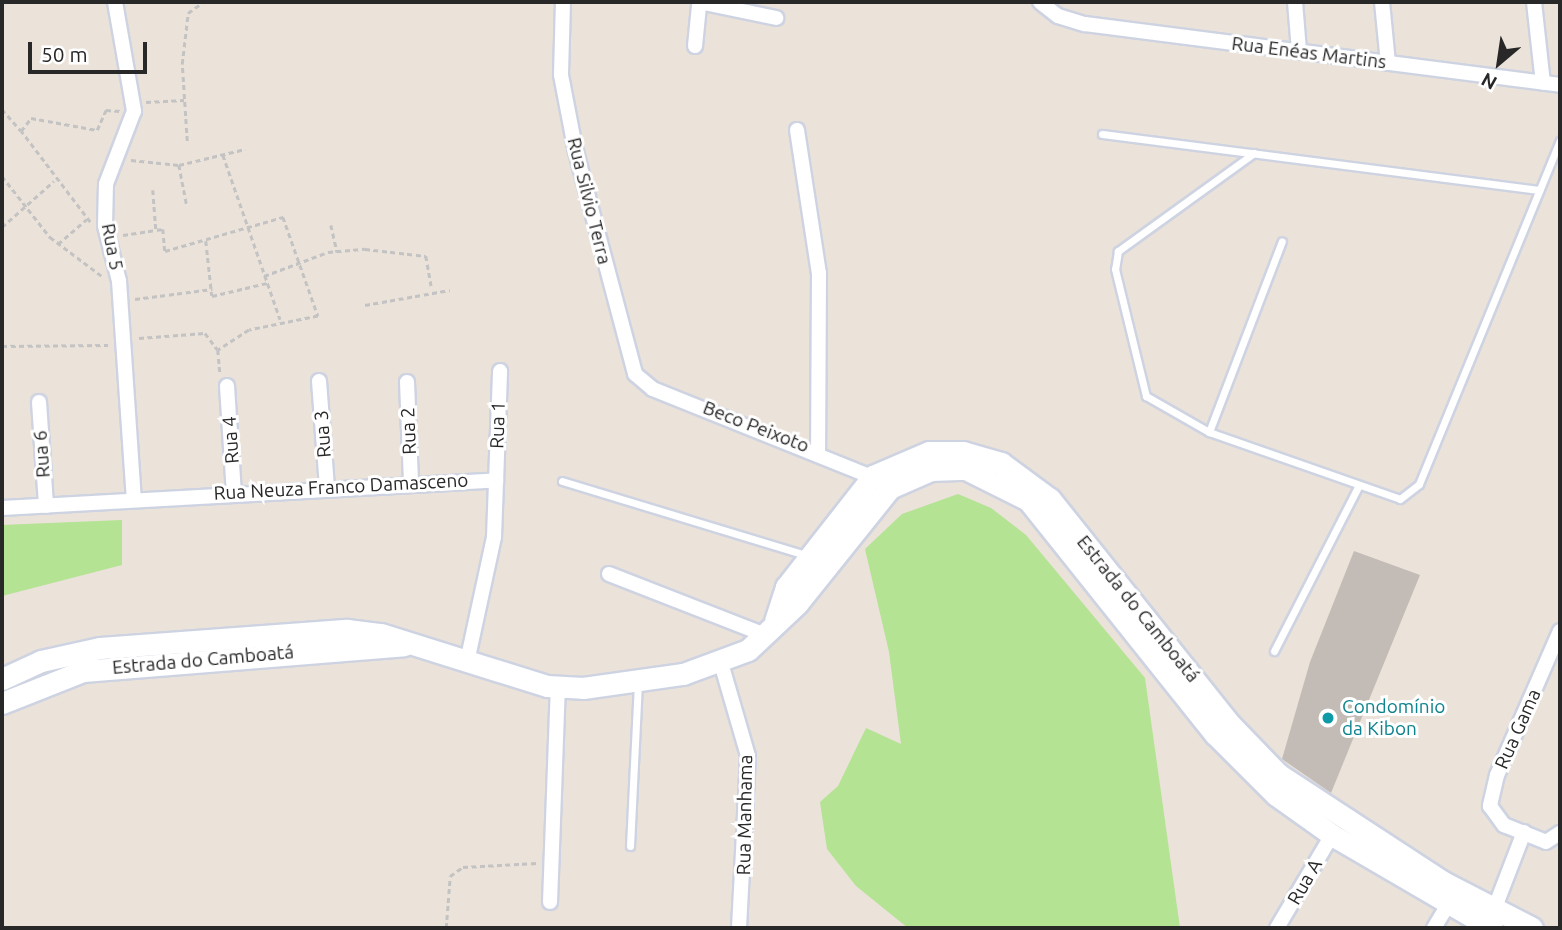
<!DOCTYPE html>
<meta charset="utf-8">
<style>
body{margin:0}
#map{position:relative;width:1562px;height:930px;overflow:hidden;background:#ebe2d9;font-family:Ubuntu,sans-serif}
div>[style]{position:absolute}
.green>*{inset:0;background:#b3e393}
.building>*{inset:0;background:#c3bcb6}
.path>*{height:2.5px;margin-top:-1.25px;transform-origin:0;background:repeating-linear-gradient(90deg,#c3c3c3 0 5px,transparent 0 8.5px)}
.roads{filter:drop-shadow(2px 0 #ced3e2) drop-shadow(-2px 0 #ced3e2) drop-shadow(0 2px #ced3e2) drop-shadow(0 -2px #ced3e2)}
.lane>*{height:7px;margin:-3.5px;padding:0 3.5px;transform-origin:3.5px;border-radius:3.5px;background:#fff}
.street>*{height:14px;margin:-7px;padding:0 7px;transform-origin:7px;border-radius:7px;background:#fff}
.secondary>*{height:21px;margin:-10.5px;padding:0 10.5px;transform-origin:10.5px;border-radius:10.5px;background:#fff}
.dots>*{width:19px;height:19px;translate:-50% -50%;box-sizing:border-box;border:4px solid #fff;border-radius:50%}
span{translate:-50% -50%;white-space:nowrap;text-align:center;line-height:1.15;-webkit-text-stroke:6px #fff;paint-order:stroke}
.street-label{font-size:19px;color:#282828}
.culture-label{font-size:19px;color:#0d838f}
.left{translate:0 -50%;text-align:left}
.frame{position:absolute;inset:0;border:4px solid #282828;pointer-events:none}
.north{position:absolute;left:1464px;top:28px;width:70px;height:70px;-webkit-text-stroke:5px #fff;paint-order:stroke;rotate:209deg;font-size:19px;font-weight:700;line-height:28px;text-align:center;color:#282828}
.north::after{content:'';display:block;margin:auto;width:24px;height:32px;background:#282828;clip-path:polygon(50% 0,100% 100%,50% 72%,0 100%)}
.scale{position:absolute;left:28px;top:42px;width:119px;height:32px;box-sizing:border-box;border:4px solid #282828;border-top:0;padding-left:9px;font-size:21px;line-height:24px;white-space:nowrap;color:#282828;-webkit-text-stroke:5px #fff;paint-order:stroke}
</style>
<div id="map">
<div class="green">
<i style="clip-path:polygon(958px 494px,991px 508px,1026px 535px,1145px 678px,1180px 928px,908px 928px,856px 886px,827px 849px,820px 802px,838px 786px,866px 728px,901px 744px,889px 652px,865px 549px,902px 514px)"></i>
<i style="clip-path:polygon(122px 520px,122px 565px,2px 596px,2px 525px)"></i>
</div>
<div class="building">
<i style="clip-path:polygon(1354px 551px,1420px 575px,1331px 793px,1282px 759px,1310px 662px)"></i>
</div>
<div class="path">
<i style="left:146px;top:102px;width:38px;rotate:-3deg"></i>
<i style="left:2px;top:109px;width:29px;rotate:49deg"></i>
<i style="left:187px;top:141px;width:77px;rotate:-93.7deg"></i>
<i style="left:182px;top:64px;width:51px;rotate:-83.3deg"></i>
<i style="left:188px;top:13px;width:19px;rotate:-36deg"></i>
<i style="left:223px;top:155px;width:174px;rotate:70.8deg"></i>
<i style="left:131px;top:160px;width:48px;rotate:5.9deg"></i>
<i style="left:179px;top:165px;width:68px;rotate:-13.6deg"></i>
<i style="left:179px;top:165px;width:42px;rotate:79deg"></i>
<i style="left:2px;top:176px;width:78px;rotate:51.8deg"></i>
<i style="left:50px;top:237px;width:66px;rotate:37deg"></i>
<i style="left:153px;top:190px;width:40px;rotate:85.7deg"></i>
<i style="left:90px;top:222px;width:114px;rotate:-127.2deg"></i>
<i style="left:21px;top:131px;width:16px;rotate:-52deg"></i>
<i style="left:31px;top:118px;width:67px;rotate:10.3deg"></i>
<i style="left:97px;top:130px;width:22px;rotate:-66deg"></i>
<i style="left:106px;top:110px;width:14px;rotate:4deg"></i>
<i style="left:331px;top:225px;width:28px;rotate:77deg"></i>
<i style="left:2px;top:227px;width:69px;rotate:-41.5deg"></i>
<i style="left:123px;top:235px;width:40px;rotate:-8.5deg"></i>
<i style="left:163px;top:229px;width:22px;rotate:85deg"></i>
<i style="left:165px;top:251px;width:123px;rotate:-16.1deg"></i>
<i style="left:283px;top:217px;width:105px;rotate:70.5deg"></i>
<i style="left:318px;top:316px;width:70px;rotate:168.5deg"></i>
<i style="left:249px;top:330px;width:37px;rotate:147deg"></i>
<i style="left:218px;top:350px;width:24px;rotate:85deg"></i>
<i style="left:206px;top:241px;width:55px;rotate:83.8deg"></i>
<i style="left:212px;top:296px;width:57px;rotate:-13.3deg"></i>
<i style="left:58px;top:244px;width:38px;rotate:-41deg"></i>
<i style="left:264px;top:276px;width:68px;rotate:-20.6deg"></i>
<i style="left:328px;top:252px;width:37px;rotate:-5deg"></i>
<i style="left:365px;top:249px;width:61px;rotate:6.5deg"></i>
<i style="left:426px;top:256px;width:34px;rotate:80deg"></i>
<i style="left:135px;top:299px;width:78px;rotate:-7.4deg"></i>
<i style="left:365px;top:305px;width:86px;rotate:-10deg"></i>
<i style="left:139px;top:338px;width:66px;rotate:-4.3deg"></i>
<i style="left:205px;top:333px;width:21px;rotate:53deg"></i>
<i style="left:2px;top:346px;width:106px;rotate:-0.5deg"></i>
<i style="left:446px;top:928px;width:52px;rotate:-85.6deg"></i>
<i style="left:450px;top:876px;width:16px;rotate:-35deg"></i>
<i style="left:463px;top:867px;width:75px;rotate:-3.1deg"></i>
</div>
<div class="roads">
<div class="lane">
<i style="left:1102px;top:134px;width:441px;rotate:7.3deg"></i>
<i style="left:1254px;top:153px;width:168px;rotate:144.2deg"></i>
<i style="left:1118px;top:251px;width:18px;rotate:99deg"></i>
<i style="left:1115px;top:269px;width:131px;rotate:76.3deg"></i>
<i style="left:1146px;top:396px;width:73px;rotate:29.7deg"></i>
<i style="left:1209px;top:432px;width:202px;rotate:19.3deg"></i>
<i style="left:1400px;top:499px;width:24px;rotate:-38deg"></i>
<i style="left:1419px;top:484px;width:371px;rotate:-67.7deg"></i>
<i style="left:1209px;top:432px;width:204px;rotate:-69.1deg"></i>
<i style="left:562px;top:481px;width:255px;rotate:16.9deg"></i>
<i style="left:1274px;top:651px;width:184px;rotate:-62.9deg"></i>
<i style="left:630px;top:846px;width:164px;rotate:-87.2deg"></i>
</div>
<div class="street">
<i style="left:115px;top:2px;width:111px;rotate:80.1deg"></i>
<i style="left:134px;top:111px;width:78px;rotate:111deg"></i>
<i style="left:106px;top:184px;width:42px;rotate:91.4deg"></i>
<i style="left:105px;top:226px;width:57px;rotate:75.7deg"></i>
<i style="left:119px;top:281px;width:219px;rotate:86.1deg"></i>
<i style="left:563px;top:2px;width:73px;rotate:91.6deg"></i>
<i style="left:561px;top:75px;width:74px;rotate:79.1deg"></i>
<i style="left:575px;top:148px;width:234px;rotate:75.1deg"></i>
<i style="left:635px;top:374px;width:23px;rotate:40deg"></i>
<i style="left:653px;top:389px;width:244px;rotate:21.9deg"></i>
<i style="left:699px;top:2px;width:79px;rotate:11.7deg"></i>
<i style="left:1040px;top:2px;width:23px;rotate:38deg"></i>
<i style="left:1058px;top:16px;width:28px;rotate:17deg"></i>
<i style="left:1085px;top:24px;width:479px;rotate:7.3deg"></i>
<i style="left:1295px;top:2px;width:49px;rotate:85.3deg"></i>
<i style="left:1382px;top:2px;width:61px;rotate:84.4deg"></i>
<i style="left:1534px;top:2px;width:81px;rotate:83.7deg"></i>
<i style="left:695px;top:46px;width:40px;rotate:-84.3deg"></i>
<i style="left:797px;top:130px;width:145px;rotate:81.3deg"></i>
<i style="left:819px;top:273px;width:178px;rotate:90.3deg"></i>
<i style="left:319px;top:381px;width:107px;rotate:85.7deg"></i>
<i style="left:407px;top:382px;width:98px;rotate:87.7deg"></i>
<i style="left:227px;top:386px;width:108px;rotate:86.3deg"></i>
<i style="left:39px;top:402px;width:104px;rotate:86.1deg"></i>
<i style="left:2px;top:508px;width:495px;rotate:-3.2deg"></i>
<i style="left:609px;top:574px;width:165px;rotate:21.3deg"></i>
<i style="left:1560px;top:631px;width:157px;rotate:113.6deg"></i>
<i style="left:1497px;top:775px;width:32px;rotate:103deg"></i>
<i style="left:1490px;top:806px;width:24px;rotate:54deg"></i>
<i style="left:1504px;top:825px;width:45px;rotate:22deg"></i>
<i style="left:1546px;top:842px;width:17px;rotate:-33deg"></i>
<i style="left:467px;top:662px;width:128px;rotate:-77.8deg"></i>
<i style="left:494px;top:537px;width:166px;rotate:-87.9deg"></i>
<i style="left:721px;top:663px;width:97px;rotate:73.8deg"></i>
<i style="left:748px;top:756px;width:172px;rotate:93deg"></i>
<i style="left:550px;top:902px;width:215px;rotate:-87.9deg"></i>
<i style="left:1492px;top:915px;width:89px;rotate:-68.9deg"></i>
<i style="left:1277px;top:928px;width:108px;rotate:-59.4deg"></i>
<i style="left:1434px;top:928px;width:27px;rotate:-59deg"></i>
</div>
<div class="secondary">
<i style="left:775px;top:621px;width:36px;rotate:-72deg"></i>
<i style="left:786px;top:587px;width:141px;rotate:-51.9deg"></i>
<i style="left:873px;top:476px;width:61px;rotate:-23.2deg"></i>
<i style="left:929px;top:452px;width:34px"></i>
<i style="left:963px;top:452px;width:40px;rotate:16deg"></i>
<i style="left:1001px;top:463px;width:61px;rotate:36.3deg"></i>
<i style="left:1050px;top:499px;width:284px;rotate:51.4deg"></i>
<i style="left:1227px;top:721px;width:74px;rotate:46.1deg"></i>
<i style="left:1278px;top:774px;width:197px;rotate:33.2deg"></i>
<i style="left:1443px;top:882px;width:100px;rotate:27.3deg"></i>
<i style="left:2px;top:679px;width:43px;rotate:-24.8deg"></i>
<i style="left:41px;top:661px;width:60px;rotate:-12.4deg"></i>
<i style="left:100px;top:648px;width:248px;rotate:-4.2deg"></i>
<i style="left:347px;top:630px;width:34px;rotate:7deg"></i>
<i style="left:381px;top:634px;width:174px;rotate:17.4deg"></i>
<i style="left:547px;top:686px;width:36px;rotate:3deg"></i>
<i style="left:583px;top:688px;width:101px;rotate:-8deg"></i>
<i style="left:683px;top:674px;width:69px;rotate:-20.3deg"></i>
<i style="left:748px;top:650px;width:67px;rotate:-43.2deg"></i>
<i style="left:797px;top:604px;width:149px;rotate:-51.3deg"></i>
<i style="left:890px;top:488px;width:45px;rotate:-23.7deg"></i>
<i style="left:931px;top:470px;width:35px;rotate:-2deg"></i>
<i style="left:966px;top:469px;width:69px;rotate:26.6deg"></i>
<i style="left:1028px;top:500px;width:300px;rotate:51.4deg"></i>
<i style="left:1215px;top:734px;width:86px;rotate:45deg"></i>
<i style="left:1276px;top:795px;width:69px;rotate:35.5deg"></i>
<i style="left:1332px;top:835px;width:185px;rotate:30.2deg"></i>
<i style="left:2px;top:703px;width:87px;rotate:-21.6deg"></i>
<i style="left:83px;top:671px;width:322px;rotate:-4.6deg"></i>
</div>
</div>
<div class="dots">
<i style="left:1328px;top:718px;background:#0f9aa8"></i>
</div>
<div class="street-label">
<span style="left:1309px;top:53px;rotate:7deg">Rua Enéas Martins</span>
<span style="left:589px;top:201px;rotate:76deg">Rua Silvio Terra</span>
<span style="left:112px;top:247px;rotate:79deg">Rua 5</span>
<span style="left:498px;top:425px;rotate:-88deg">Rua 1</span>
<span style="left:756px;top:427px;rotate:21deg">Beco Peixoto</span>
<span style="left:409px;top:431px;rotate:-92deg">Rua 2</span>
<span style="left:323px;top:434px;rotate:-94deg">Rua 3</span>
<span style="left:231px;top:440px;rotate:-94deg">Rua 4</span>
<span style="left:42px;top:454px;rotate:-94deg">Rua 6</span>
<span style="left:341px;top:487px;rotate:-3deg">Rua Neuza Franco Damasceno</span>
<span style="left:1138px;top:609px;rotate:51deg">Estrada do Camboatá</span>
<span style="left:203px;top:660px;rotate:-5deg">Estrada do Camboatá</span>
<span style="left:1518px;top:729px;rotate:-66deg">Rua Gama</span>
<span style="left:745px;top:815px;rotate:-89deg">Rua Manhama</span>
<span style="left:1305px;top:882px;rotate:-60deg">Rua A</span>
</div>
<div class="culture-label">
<span class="left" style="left:1342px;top:718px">Condomínio<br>da Kibon</span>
</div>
<div class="frame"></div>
<div class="north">N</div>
<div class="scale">50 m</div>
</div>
